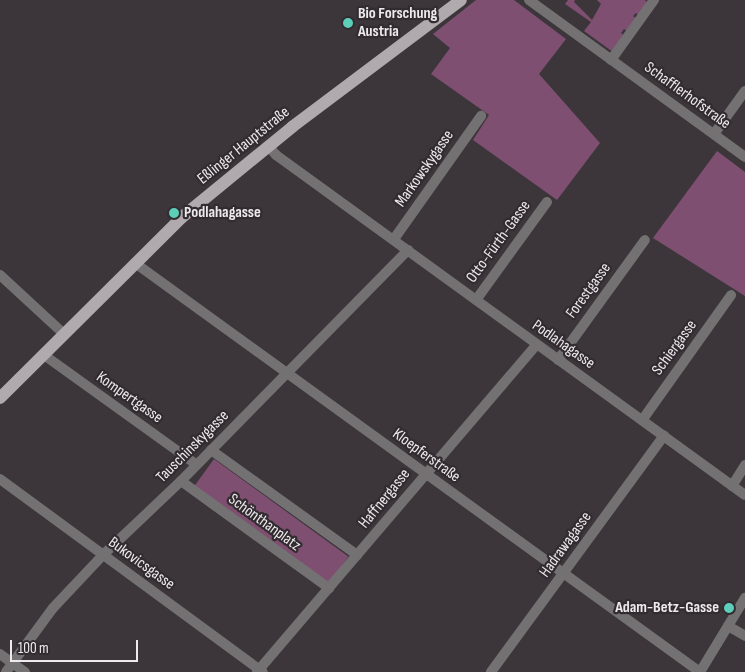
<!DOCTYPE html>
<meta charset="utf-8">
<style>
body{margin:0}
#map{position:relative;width:745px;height:672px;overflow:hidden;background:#3c363a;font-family:"Sofia Sans Condensed",sans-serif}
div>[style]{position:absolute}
.green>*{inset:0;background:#7e4f71;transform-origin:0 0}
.street>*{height:10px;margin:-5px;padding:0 5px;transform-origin:5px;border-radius:5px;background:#747173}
.primary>*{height:12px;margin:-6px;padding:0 6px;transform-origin:6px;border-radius:6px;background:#b0aaae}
.dots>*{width:14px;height:14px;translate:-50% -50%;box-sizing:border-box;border:2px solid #322c30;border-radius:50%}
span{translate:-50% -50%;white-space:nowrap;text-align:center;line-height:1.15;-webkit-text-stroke:4.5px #322c30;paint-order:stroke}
.poi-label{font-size:16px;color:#ede9ec;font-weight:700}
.left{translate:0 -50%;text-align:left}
.right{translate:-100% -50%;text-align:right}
.street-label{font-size:16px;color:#ede9ec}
.scale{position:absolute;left:10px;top:640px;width:128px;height:22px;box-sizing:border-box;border:2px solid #ede9ec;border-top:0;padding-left:6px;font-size:15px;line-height:18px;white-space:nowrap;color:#ede9ec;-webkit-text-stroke:4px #322c30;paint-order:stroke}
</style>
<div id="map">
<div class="green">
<i style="clip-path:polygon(476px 0,514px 0,566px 39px,539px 74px,600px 143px,557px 200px,473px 140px,489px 115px,431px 74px,450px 48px,433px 34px)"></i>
<i style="clip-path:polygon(568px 0,575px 0,574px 2px,592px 20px,601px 4px,597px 0,645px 0,648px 4px,640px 16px,636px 13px,633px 16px,637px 19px,628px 32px,624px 29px,621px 33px,625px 36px,613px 52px,584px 31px,591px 22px,565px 4px)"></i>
<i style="clip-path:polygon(717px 151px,745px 172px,745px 296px,653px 238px)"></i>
<i style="left:214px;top:459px;width:166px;height:34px;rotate:36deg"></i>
</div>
<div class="street">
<i style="left:529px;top:0;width:267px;rotate:36deg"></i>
<i style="left:611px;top:60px;width:74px;rotate:-54.4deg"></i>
<i style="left:714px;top:134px;width:53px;rotate:-54.2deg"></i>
<i style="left:268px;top:146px;width:12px;rotate:48deg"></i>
<i style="left:276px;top:155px;width:579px;rotate:35.94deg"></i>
<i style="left:394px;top:239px;width:151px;rotate:-54.7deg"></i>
<i style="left:135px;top:263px;width:697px;rotate:35.9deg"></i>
<i style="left:0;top:275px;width:88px;rotate:42.7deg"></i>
<i style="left:476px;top:300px;width:121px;rotate:-54.1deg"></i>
<i style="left:44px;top:355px;width:188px;rotate:35.7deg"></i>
<i style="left:558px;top:360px;width:148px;rotate:-54.1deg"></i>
<i style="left:643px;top:419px;width:152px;rotate:-54.6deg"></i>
<i style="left:211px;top:450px;width:180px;rotate:35.7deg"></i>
<i style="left:0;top:479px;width:326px;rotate:36.3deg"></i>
<i style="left:181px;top:481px;width:183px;rotate:35.9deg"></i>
<i style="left:732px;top:486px;width:25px;rotate:-58deg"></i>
<i style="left:728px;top:626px;width:20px;rotate:30deg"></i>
<i style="left:0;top:654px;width:31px;rotate:36deg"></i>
<i style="left:6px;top:672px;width:79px;rotate:-53.7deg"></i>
<i style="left:53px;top:608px;width:73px;rotate:-46.7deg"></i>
<i style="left:103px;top:555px;width:108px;rotate:-43.5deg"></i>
<i style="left:181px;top:481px;width:324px;rotate:-45.5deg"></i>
<i style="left:257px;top:672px;width:430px;rotate:-49.5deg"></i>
<i style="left:491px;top:672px;width:293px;rotate:-53.8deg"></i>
<i style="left:700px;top:672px;width:87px;rotate:-58.7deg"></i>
</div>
<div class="primary">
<i style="left:0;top:398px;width:255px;rotate:-44.8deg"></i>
<i style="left:181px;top:218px;width:144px;rotate:-39.3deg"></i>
<i style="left:292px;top:127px;width:211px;rotate:-36.9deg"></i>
</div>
<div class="dots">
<i style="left:348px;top:23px;background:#5dceb9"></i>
<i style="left:174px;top:213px;background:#5dceb9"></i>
<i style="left:729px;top:608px;background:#5dceb9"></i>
</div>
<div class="poi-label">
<span class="left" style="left:358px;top:23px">Bio Forschung<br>Austria</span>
<span class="left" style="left:184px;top:213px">Podlahagasse</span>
<span class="right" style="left:719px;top:608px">Adam-Betz-Gasse</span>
</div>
<div class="street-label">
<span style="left:687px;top:96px;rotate:36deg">Schafflerhofstraße</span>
<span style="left:244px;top:146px;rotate:-39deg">Eßlinger Hauptstraße</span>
<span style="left:425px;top:169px;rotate:-55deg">Markowskygasse</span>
<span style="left:499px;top:242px;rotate:-54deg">Otto-Fürth-Gasse</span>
<span style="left:589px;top:291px;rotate:-54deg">Forestgasse</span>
<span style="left:563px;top:345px;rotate:35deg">Podlahagasse</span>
<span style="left:675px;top:348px;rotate:-54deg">Schiergasse</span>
<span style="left:129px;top:398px;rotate:35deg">Kompertgasse</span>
<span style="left:193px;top:447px;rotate:-45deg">Tauschinskygasse</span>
<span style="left:426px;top:456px;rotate:36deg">Kloepferstraße</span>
<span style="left:385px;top:499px;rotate:-51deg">Haffnergasse</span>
<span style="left:264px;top:523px;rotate:36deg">Schönthanplatz</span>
<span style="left:566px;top:545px;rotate:-54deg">Hadrawagasse</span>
<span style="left:141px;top:564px;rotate:36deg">Bukovicsgasse</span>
</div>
<div class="scale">100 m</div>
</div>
